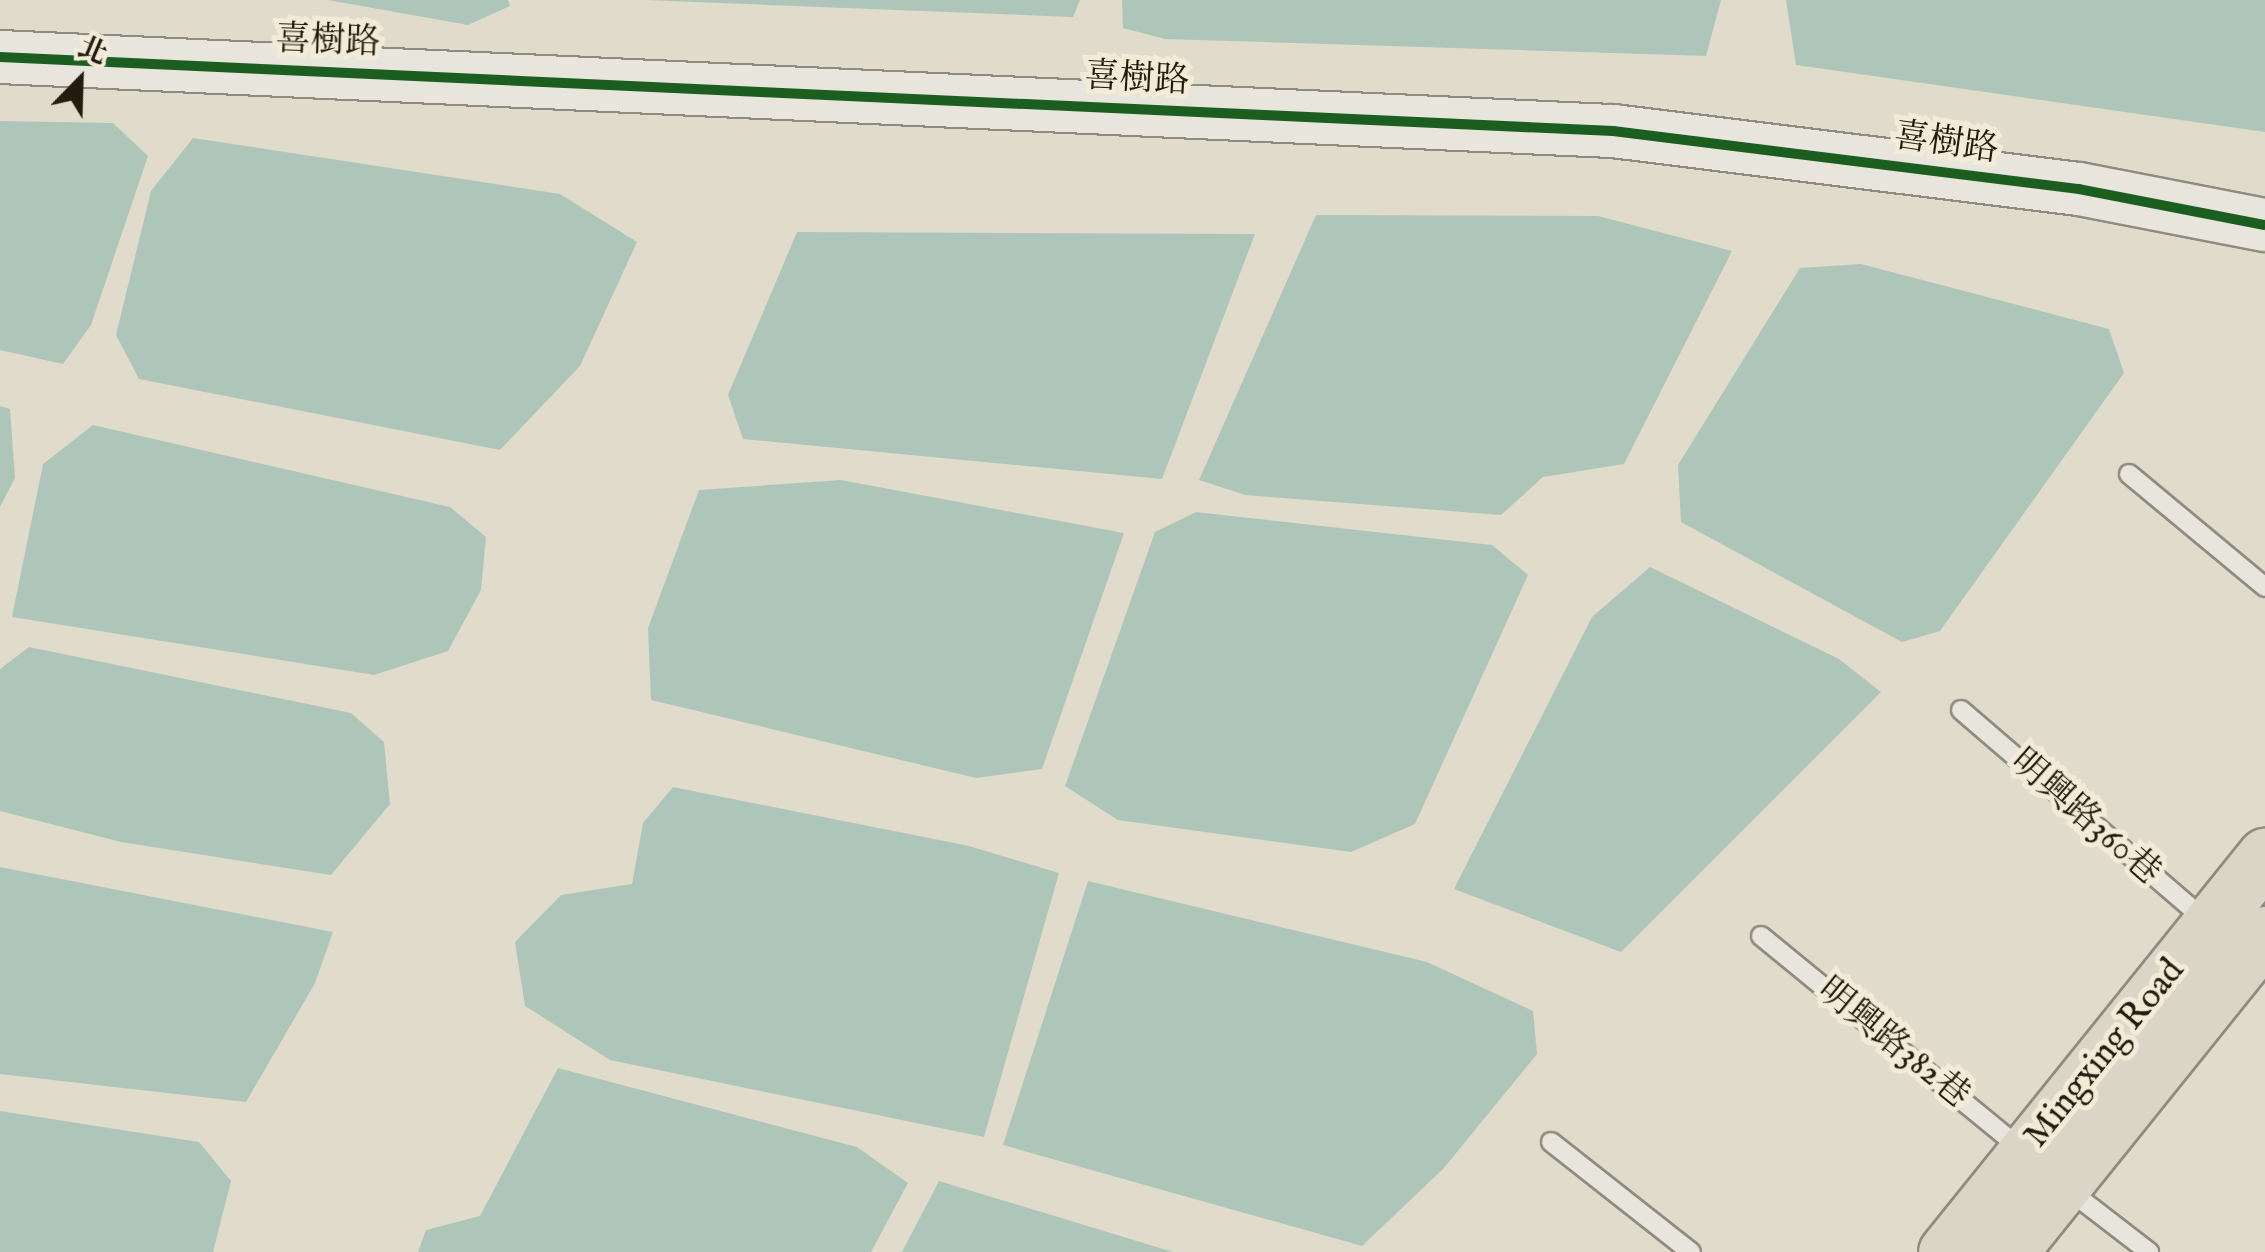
<!DOCTYPE html>
<meta charset="utf-8">
<style>
body{margin:0}
#map{position:relative;width:2265px;height:1252px;overflow:hidden;background:#e1dbcb;font-family:"IM FELL English","Noto Serif TC",serif}
div>[style]{position:absolute}
.water>*{inset:0;background:#aec6ba}
.roads{filter:drop-shadow(2px 0 #908b81) drop-shadow(-2px 0 #908b81) drop-shadow(0 2px #908b81) drop-shadow(0 -2px #908b81)}
.lane>*{height:18px;margin:-9px;padding:0 9px;transform-origin:9px;border-radius:9px;background:#e8e5dd}
.secondary>*{height:52px;margin:-26px;padding:0 26px;transform-origin:26px;border-radius:26px;background:#e8e5dd}
.primary>*{height:55px;margin:-27.5px;padding:0 27.5px;transform-origin:27.5px;border-radius:27.5px;background:#dbd5c8}
.cycleway>*{height:10px;margin:-5px;padding:0 5px;transform-origin:5px;border-radius:5px;background:#1b5e20}
span{translate:-50% -50%;white-space:nowrap;text-align:center;line-height:1.15;-webkit-text-stroke:10px #f2ebd7;paint-order:stroke}
.street-label{font-size:35px;color:#241b0f}
.north{position:absolute;left:30px;top:30px;width:100px;height:100px;-webkit-text-stroke:8px #f2ebd7;paint-order:stroke;rotate:23deg;font-size:28px;font-weight:700;line-height:40px;text-align:center;color:#241b0f}
.north::after{content:'';display:block;margin:auto;width:35px;height:45px;background:#241b0f;clip-path:polygon(50% 0,100% 100%,50% 72%,0 100%)}
</style>
<div id="map">
<div class="water">
<i style="clip-path:polygon(328px 0,508px 0,510px 6px,468px 25px)"></i>
<i style="clip-path:polygon(645px 0,1080px 0,1073px 17px)"></i>
<i style="clip-path:polygon(1122px 0,1721px 0,1706px 56px,1165px 39px,1123px 28px)"></i>
<i style="clip-path:polygon(1786px 0,2265px 0,2265px 132px,1796px 65px)"></i>
<i style="clip-path:polygon(0 121px,113px 123px,148px 156px,91px 325px,63px 364px,0 350px)"></i>
<i style="clip-path:polygon(193px 138px,560px 194px,637px 242px,580px 366px,500px 450px,139px 379px,116px 335px,151px 191px)"></i>
<i style="clip-path:polygon(1316px 215px,1598px 216px,1732px 251px,1624px 464px,1543px 477px,1501px 515px,1245px 495px,1199px 480px)"></i>
<i style="clip-path:polygon(797px 232px,798px 232px,1255px 234px,1162px 479px,743px 439px,728px 395px)"></i>
<i style="clip-path:polygon(1861px 264px,2109px 329px,2124px 373px,1940px 631px,1902px 642px,1681px 522px,1678px 465px,1800px 268px)"></i>
<i style="clip-path:polygon(0 406px,10px 409px,15px 478px,0 507px)"></i>
<i style="clip-path:polygon(93px 425px,450px 507px,486px 537px,481px 590px,448px 651px,374px 675px,12px 617px,43px 464px)"></i>
<i style="clip-path:polygon(841px 480px,1124px 533px,1042px 769px,976px 778px,651px 700px,648px 628px,699px 490px)"></i>
<i style="clip-path:polygon(1196px 512px,1492px 545px,1528px 575px,1415px 824px,1351px 852px,1118px 820px,1065px 786px,1155px 532px)"></i>
<i style="clip-path:polygon(1650px 567px,1839px 659px,1881px 692px,1621px 952px,1454px 889px,1592px 617px)"></i>
<i style="clip-path:polygon(29px 647px,351px 713px,384px 742px,390px 804px,331px 875px,121px 842px,0 811px,0 669px)"></i>
<i style="clip-path:polygon(673px 787px,969px 846px,1059px 873px,984px 1137px,610px 1060px,525px 1006px,515px 942px,561px 895px,632px 884px,643px 823px)"></i>
<i style="clip-path:polygon(0 867px,333px 932px,315px 983px,246px 1102px,0 1074px)"></i>
<i style="clip-path:polygon(1088px 881px,1427px 962px,1533px 1011px,1537px 1054px,1443px 1169px,1362px 1246px,1003px 1145px)"></i>
<i style="clip-path:polygon(558px 1068px,857px 1147px,908px 1183px,871px 1252px,418px 1252px,426px 1230px,480px 1216px)"></i>
<i style="clip-path:polygon(0 1111px,199px 1142px,231px 1181px,213px 1252px,0 1252px)"></i>
<i style="clip-path:polygon(939px 1181px,1173px 1252px,902px 1252px)"></i>
</div>
<div class="roads">
<div class="lane">
<i style="left:2129px;top:474px;width:177px;rotate:39.7deg"></i>
<i style="left:1961px;top:710px;width:323px;rotate:40.7deg"></i>
<i style="left:1761px;top:936px;width:335px;rotate:39.3deg"></i>
<i style="left:1551px;top:1142px;width:178px;rotate:38.2deg"></i>
<i style="left:2066px;top:1188px;width:105px;rotate:37.6deg"></i>
</div>
<div class="secondary">
<i style="left:0;top:57px;width:1615px;rotate:2.63deg"></i>
<i style="left:1613px;top:131px;width:470px;rotate:7.1deg"></i>
<i style="left:2079px;top:189px;width:189px;rotate:11deg"></i>
</div>
<div class="primary">
<i style="left:1946px;top:1252px;width:509px;rotate:-51.15deg"></i>
<i style="left:2009px;top:1252px;width:408px;rotate:-51.2deg"></i>
</div>
</div>
<div class="cycleway">
<i style="left:0;top:57px;width:1615px;rotate:2.63deg"></i>
<i style="left:1613px;top:131px;width:470px;rotate:7.1deg"></i>
<i style="left:2079px;top:189px;width:189px;rotate:11deg"></i>
</div>
<div class="street-label">
<span style="left:328px;top:42px;rotate:2deg">喜樹路</span>
<span style="left:1137px;top:80px;rotate:3deg">喜樹路</span>
<span style="left:1946px;top:144px;rotate:8deg">喜樹路</span>
<span style="left:2085px;top:818px;rotate:41deg">明興路360巷</span>
<span style="left:1893px;top:1044px;rotate:39deg">明興路382巷</span>
<span style="left:2105px;top:1054px;rotate:-51deg">Mingxing Road</span>
</div>
<div class="north">北</div>
</div>
